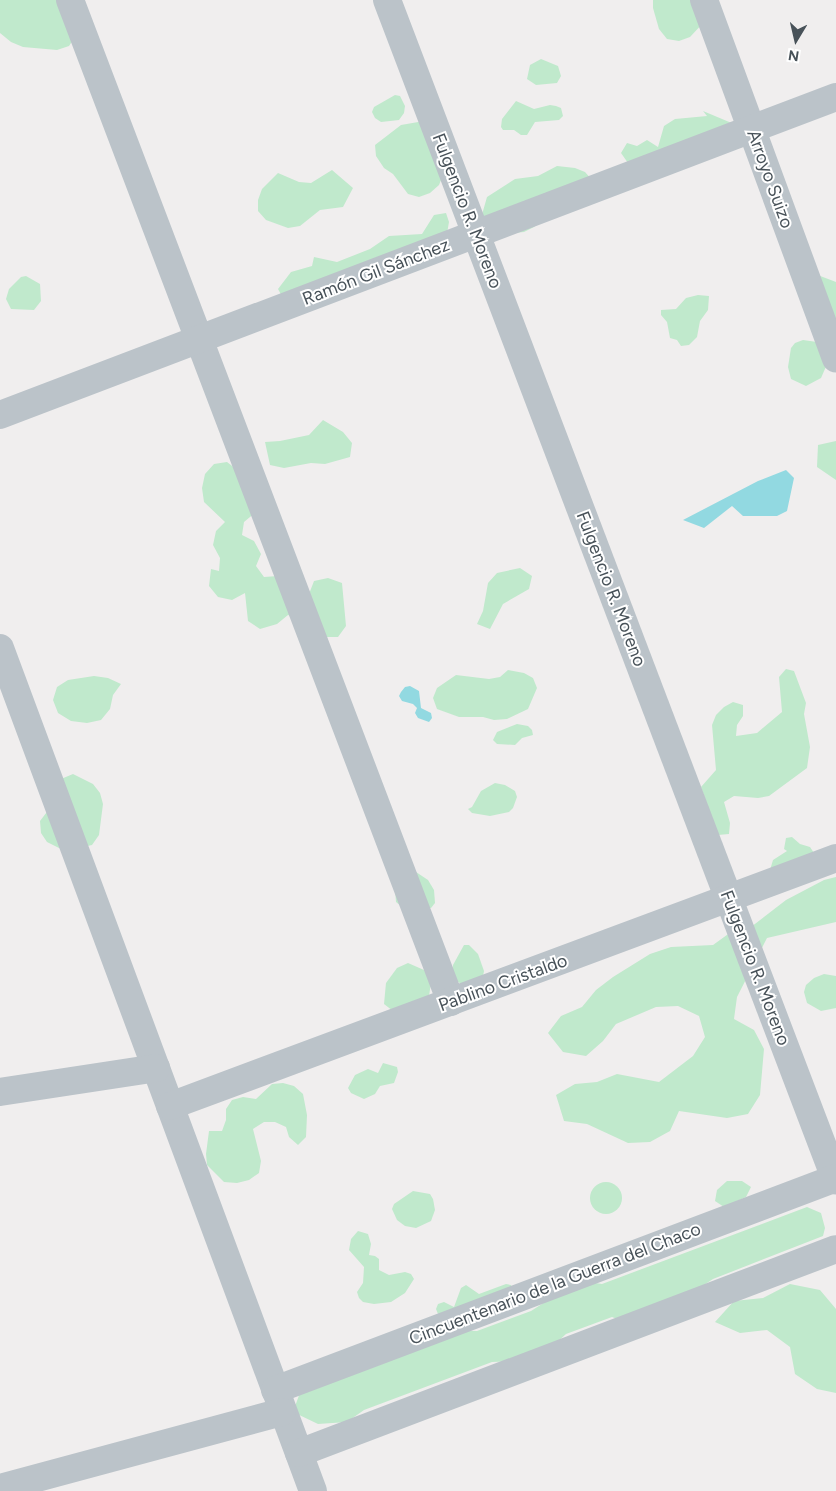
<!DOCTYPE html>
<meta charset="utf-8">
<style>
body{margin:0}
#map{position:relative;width:836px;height:1491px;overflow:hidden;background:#f0eeee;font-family:Figtree,sans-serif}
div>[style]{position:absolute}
.green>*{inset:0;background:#c0e9cc}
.round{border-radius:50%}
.water>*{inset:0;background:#92d9e1}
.minor>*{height:28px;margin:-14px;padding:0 14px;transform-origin:14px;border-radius:14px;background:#bbc3c9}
span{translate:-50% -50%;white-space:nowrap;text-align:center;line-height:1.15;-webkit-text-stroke:4px #fff;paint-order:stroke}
.street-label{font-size:18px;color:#485259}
.north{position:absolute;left:771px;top:15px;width:50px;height:50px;-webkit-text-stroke:4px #fff;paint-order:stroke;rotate:189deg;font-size:14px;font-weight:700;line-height:20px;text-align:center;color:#485259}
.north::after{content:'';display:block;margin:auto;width:18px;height:22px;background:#485259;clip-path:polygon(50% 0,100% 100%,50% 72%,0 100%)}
</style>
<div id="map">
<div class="green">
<i style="clip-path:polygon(0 0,66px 0,75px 37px,69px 46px,57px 50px,23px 47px,11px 42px,0 33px)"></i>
<i style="clip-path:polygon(653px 0,716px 0,705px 21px,690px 37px,679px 41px,667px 39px,659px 29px,653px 8px)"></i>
<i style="clip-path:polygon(541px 59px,558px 66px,561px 76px,557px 83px,536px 85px,527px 79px,530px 65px)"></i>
<i style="clip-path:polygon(395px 95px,400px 96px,405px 106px,404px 113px,399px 120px,381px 122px,375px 118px,372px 112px,374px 107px)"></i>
<i style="clip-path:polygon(516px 101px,534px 109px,550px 105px,556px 106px,561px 108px,563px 116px,559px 120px,535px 122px,527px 135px,521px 135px,514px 130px,503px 130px,501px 127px,502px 119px)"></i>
<i style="clip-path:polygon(703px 111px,734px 124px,628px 163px,621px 153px,627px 143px,637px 146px,647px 140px,658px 147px,664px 126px,675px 119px,707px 116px)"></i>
<i style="clip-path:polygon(424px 121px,443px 175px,439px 185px,430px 193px,419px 197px,408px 194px,393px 174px,384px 168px,376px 156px,375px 145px,401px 125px)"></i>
<i style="clip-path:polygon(557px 166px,575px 168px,585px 172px,593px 181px,534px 227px,524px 232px,502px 234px,481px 218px,487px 197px,515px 179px,538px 176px)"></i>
<i style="clip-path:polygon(332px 170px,353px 188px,343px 207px,320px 210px,300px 226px,288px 228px,266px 220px,258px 211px,258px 200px,262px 189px,278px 173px,299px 182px,311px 183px)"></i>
<i style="clip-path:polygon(446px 213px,449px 222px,445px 245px,284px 300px,278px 289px,291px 272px,312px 266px,314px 257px,337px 262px,370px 249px,389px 236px,422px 234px,434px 215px)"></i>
<i style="clip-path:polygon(815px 274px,836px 282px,836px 322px)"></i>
<i style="clip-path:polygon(26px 276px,40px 284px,41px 301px,34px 310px,11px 309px,6px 299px,9px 289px,21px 277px)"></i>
<i style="clip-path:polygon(698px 295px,709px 296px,708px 310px,700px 321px,697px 337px,689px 345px,681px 346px,677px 340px,670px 338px,667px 322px,661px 315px,661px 310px,676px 309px,686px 298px)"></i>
<i style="clip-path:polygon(803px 340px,817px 342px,828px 362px,821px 378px,806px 386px,791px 379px,788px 367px,791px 348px,795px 343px)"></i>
<i style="clip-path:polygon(323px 420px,343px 432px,352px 443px,350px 457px,325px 464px,311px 463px,284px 468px,270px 465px,265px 442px,280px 441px,309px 435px)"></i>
<i style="clip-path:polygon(836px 441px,836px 480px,817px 467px,818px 445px)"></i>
<i style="clip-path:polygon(227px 462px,245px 476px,256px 512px,244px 522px,242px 535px,254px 541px,261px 554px,256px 566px,264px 577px,278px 576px,309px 594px,314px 581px,328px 578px,342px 583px,346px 626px,338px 637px,324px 637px,301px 620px,288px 615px,277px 624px,260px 629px,248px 621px,245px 593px,232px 600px,218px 597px,209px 586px,211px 569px,219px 571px,220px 558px,213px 545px,216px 531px,225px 522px,204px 502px,202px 488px,205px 474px,214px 464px)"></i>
<i style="clip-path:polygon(520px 568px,532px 576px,529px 589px,503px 604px,490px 629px,477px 624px,483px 611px,488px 583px,497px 573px)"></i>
<i style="clip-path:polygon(786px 669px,794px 671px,806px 703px,804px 714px,810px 747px,807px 768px,769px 796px,758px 798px,734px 796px,724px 802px,730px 823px,729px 834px,718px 835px,701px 787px,716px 770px,712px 725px,716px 715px,724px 707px,733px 702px,743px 705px,743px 716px,737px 725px,736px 736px,757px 733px,782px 712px,779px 677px)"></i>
<i style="clip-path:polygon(508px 670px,524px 673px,533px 678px,537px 688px,528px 709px,507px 719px,494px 720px,483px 717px,459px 717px,437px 709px,433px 698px,437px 688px,456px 675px,489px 679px,500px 677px)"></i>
<i style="clip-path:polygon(94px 676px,108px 678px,121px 684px,113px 695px,110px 709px,101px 720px,87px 723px,71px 721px,58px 713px,53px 700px,57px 687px,68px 680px)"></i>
<i style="clip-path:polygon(517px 724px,528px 726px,532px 730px,533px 735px,522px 738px,515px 745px,497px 744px,493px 740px,497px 732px)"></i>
<i style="clip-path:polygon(73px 774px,93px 784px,100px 793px,103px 804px,99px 835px,92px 845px,70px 850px,59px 848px,47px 842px,41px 833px,40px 821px,53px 804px,61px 779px)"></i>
<i style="clip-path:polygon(495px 783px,505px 785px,515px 791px,517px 797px,513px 808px,509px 812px,490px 816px,472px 813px,468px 809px,472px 807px,481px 791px)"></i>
<i style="clip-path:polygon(792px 837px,800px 844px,810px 847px,816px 856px,770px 870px,773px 860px,787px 851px,784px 849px,786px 838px)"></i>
<i style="clip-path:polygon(413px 870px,428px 880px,434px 890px,435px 903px,431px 908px,401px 906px,396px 902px,395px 889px)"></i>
<i style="clip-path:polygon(836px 877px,836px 922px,767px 938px,737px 997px,734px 1019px,754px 1030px,764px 1049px,760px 1095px,748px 1114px,727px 1118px,679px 1111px,670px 1131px,650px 1142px,628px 1143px,587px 1124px,564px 1121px,556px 1095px,575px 1084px,597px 1082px,617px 1074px,659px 1082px,693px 1056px,705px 1037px,699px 1016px,678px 1006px,656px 1007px,616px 1024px,603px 1041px,586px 1056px,563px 1052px,548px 1033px,561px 1016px,582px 1007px,596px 990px,613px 977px,650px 954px,671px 947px,713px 945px,731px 932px,751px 927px,786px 900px,824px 880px)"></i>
<i style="clip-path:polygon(464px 945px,469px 945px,478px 954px,484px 971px,483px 976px,461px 984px,452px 977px,453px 965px)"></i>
<i style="clip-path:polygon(408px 963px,424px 970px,431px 983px,429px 996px,393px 1011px,384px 1004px,386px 983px,397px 968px)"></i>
<i style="clip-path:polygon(824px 974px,836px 976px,836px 1008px,821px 1011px,807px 1003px,804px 992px,806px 985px,814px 978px)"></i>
<i style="clip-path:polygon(383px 1063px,397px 1067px,398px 1072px,394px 1083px,380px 1086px,375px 1094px,364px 1099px,351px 1093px,348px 1088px,355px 1075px,368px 1069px,378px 1073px)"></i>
<i style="clip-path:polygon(283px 1083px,294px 1086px,303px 1094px,307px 1115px,306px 1137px,298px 1145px,289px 1137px,286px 1127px,275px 1122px,264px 1122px,253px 1129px,261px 1161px,259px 1173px,249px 1180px,237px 1183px,224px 1182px,207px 1165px,206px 1154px,209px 1131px,222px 1131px,226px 1120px,226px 1109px,232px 1100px,243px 1097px,256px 1099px,272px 1084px)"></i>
<i style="clip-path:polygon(727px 1181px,742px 1181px,751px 1187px,746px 1197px,724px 1207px,715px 1201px,717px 1190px)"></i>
<i class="round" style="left:590px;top:1182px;width:32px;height:32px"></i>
<i style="clip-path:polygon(413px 1191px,430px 1194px,433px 1199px,435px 1210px,431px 1221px,416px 1228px,405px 1226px,397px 1220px,392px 1209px,394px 1204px)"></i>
<i style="clip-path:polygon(807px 1207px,821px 1213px,825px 1228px,823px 1236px,713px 1279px,683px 1299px,632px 1325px,612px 1317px,566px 1334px,538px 1360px,492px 1362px,364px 1410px,347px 1422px,318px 1424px,293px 1412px,302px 1387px,434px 1330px,477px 1331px,531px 1311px,564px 1290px,589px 1282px,602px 1284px)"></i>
<i style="clip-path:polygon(358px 1231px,368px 1234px,371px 1244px,369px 1255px,375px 1256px,379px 1259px,379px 1270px,389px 1275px,405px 1272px,411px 1274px,414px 1279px,405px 1293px,391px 1302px,374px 1304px,363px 1302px,359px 1298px,357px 1292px,363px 1283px,364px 1267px,349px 1250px,351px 1239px)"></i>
<i style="clip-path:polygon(506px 1284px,511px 1285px,512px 1291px,438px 1314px,436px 1309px,438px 1304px,444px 1302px,454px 1307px,461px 1288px,466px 1285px,479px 1294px)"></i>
<i style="clip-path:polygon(790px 1284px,820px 1290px,836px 1309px,836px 1393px,817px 1389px,795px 1374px,790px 1347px,767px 1330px,740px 1333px,715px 1322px,734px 1301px,763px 1298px)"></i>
</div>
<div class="water">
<i style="clip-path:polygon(786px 470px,794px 478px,787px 511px,777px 516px,743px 516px,732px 506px,704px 528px,683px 520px,758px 481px)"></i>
<i style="clip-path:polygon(410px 686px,419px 691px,421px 708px,431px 713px,432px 718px,429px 722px,418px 718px,415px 713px,417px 708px,413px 704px,402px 701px,399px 696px,401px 692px,405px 687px)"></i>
</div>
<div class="minor">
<i style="left:70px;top:0;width:1072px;rotate:69.18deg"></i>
<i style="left:387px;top:0;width:1263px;rotate:69.18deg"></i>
<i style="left:704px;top:0;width:382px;rotate:69.8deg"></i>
<i style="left:0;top:415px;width:894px;rotate:-20.83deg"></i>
<i style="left:0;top:648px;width:899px;rotate:69.63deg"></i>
<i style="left:0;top:1092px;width:158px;rotate:-8.7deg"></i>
<i style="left:170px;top:1106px;width:711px;rotate:-20.42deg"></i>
<i style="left:275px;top:1390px;width:600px;rotate:-20.7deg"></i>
<i style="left:299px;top:1453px;width:574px;rotate:-20.8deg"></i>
<i style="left:0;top:1488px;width:292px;rotate:-15.1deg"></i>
</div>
<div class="street-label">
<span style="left:770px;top:179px;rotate:70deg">Arroyo Suizo</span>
<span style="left:467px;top:211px;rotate:69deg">Fulgencio R. Moreno</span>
<span style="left:376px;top:272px;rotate:-21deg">Ramón Gil Sánchez</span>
<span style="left:611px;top:589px;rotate:69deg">Fulgencio R. Moreno</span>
<span style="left:755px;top:968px;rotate:69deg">Fulgencio R. Moreno</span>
<span style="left:503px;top:983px;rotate:-20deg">Pablino Cristaldo</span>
<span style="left:555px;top:1284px;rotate:-21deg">Cincuentenario de la Guerra del Chaco</span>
</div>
<div class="north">N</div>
</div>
